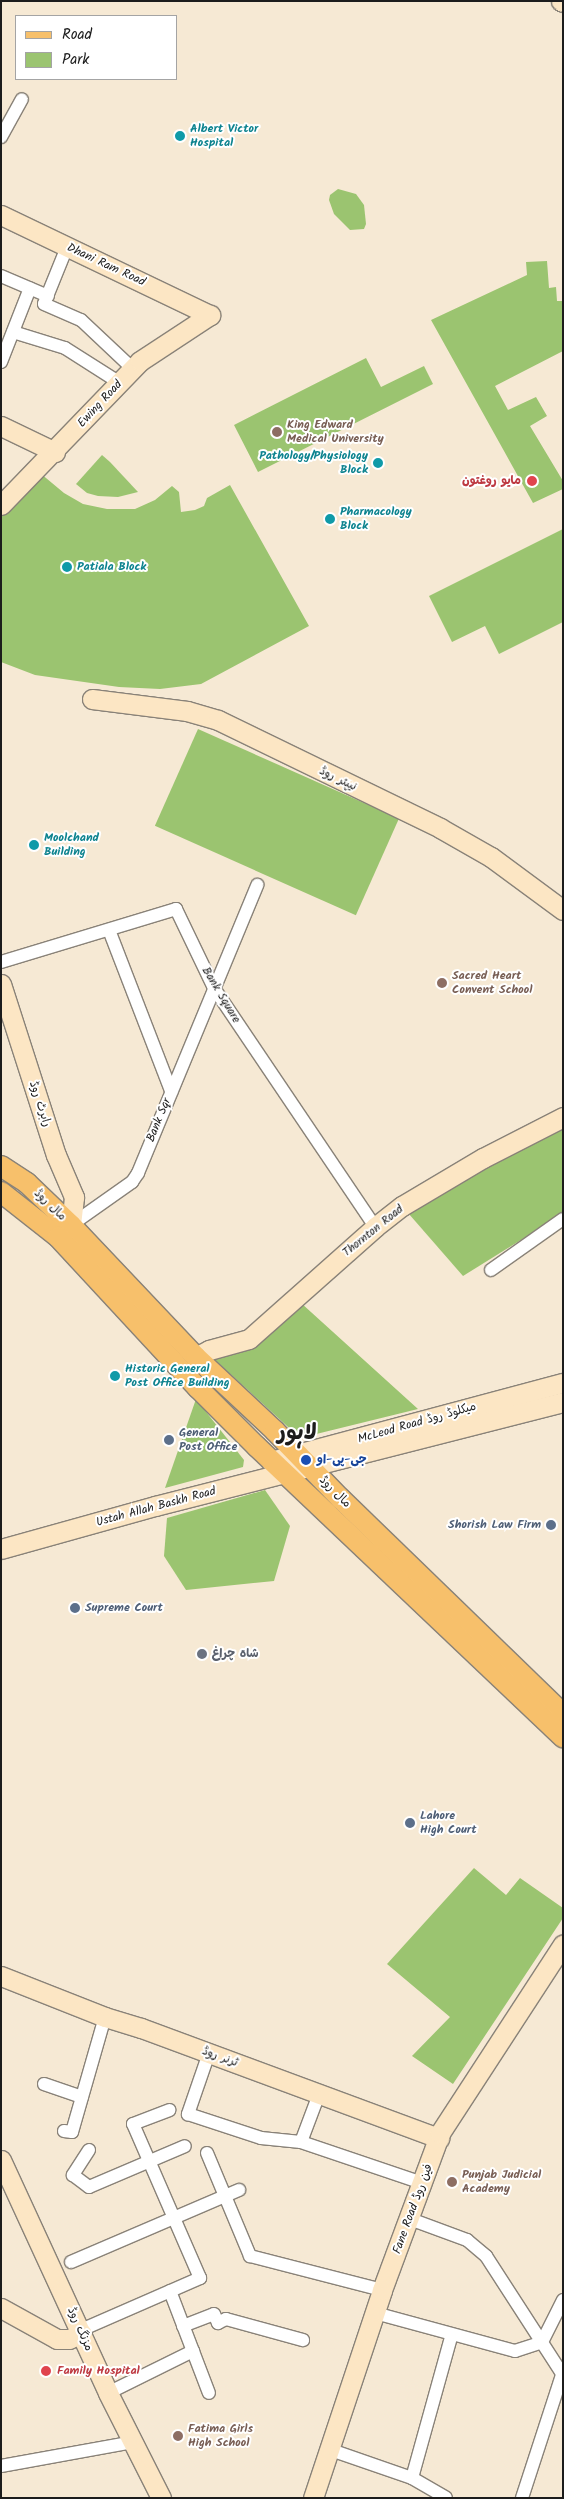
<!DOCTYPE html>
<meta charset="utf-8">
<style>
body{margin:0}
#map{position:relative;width:564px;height:2499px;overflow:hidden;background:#f6e9d4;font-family:Kalam,"Playpen Sans Arabic",sans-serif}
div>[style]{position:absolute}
.green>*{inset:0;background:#9bc470;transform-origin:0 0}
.roads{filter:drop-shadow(1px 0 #898278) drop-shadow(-1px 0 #898278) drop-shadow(0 1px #898278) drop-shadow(0 -1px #898278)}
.street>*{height:12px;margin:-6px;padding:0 6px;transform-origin:6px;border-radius:6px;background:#fff}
.secondary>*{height:19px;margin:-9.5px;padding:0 9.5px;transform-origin:9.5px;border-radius:9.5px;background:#fce6c4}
.primary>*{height:20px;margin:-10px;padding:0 10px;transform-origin:10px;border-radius:10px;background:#f7c06b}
.dots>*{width:14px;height:14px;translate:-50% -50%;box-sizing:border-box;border:2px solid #fff;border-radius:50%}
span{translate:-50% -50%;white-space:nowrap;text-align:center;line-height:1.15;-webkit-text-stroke:4px #fff;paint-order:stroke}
.culture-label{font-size:12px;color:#0d838f;font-weight:700}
.left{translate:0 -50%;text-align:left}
.right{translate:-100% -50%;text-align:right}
.street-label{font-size:12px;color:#1c1c1c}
.education-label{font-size:12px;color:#785e54;font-weight:700}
.health-label{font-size:12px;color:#be3a42;font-weight:700}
.service-label{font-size:12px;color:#4e5e75;font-weight:700}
.transit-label{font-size:12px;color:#164399;font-weight:700}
.worship-label{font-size:12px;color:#5b616d;font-weight:700}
.town-label{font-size:22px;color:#1c1c1c;font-weight:700}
.frame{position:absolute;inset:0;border:2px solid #1c1c1c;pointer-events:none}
.legend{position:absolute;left:15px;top:15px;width:162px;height:65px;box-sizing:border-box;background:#fff;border:1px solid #a4a4a4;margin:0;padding:6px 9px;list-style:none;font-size:15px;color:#1c1c1c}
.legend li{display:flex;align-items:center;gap:10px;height:25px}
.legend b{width:25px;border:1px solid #a4a4a4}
</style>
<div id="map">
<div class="green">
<i style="clip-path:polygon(338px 189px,356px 194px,364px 205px,366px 224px,364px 229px,350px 230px,334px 214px,329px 200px,330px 195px)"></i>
<i style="clip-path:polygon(547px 261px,549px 288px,556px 287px,557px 301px,563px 301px,563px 351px,495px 386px,508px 410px,536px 397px,547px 416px,530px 426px,563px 481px,563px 489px,533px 503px,431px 320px,527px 275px,526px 262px)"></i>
<i style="clip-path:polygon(366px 358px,381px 387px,424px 366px,433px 384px,258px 472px,234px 425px)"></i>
<i style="clip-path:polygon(102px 455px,110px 462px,138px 492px,118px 497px,98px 496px,87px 493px,76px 484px)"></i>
<i style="clip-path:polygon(40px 473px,64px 493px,83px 504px,107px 509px,135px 509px,155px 500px,172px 486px,179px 492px,181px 512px,195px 510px,204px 506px,207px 498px,230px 485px,309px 626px,201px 684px,160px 689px,119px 687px,35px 675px,1px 662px,1px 513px)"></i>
<i style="clip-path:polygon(563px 529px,563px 622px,499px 654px,485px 626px,452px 642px,429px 596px)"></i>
<i style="left:198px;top:729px;width:220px;height:106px;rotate:24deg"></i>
<i style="clip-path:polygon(563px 1117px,563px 1214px,463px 1276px,402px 1206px)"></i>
<i style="clip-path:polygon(301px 1303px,418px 1409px,300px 1438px,214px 1359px,235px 1354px,257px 1340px)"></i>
<i style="clip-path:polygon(196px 1399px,244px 1460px,243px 1467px,165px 1488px)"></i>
<i style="clip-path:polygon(265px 1490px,290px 1526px,274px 1581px,186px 1590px,164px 1556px,167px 1518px)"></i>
<i style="clip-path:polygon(474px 1868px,506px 1895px,520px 1878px,563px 1908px,563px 1918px,453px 2084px,412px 2056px,450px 2017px,387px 1964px)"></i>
</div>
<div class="roads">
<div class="street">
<i style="left:1px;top:137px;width:43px;rotate:-61.1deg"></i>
<i style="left:67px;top:247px;width:61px;rotate:112deg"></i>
<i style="left:44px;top:304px;width:40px;rotate:23.4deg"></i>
<i style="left:81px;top:320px;width:71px;rotate:43.3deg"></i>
<i style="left:1px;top:276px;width:51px;rotate:23.1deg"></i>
<i style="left:13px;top:332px;width:54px;rotate:17.1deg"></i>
<i style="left:65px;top:348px;width:65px;rotate:32.5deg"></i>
<i style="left:1px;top:362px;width:79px;rotate:-68.6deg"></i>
<i style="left:109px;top:930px;width:173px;rotate:68.9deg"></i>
<i style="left:1px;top:962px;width:183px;rotate:-16.8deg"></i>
<i style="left:176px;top:909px;width:88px;rotate:64.3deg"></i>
<i style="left:214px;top:988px;width:288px;rotate:56deg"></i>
<i style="left:71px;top:1225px;width:75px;rotate:-35.2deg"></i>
<i style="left:132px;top:1182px;width:11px;rotate:-56deg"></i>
<i style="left:138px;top:1173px;width:312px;rotate:-67.5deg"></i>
<i style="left:491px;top:1270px;width:88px;rotate:-35.3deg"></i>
<i style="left:209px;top:2053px;width:65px;rotate:109deg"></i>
<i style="left:188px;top:2114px;width:77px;rotate:18.2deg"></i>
<i style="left:261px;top:2138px;width:40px;rotate:5.7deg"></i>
<i style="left:301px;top:2142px;width:128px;rotate:18.7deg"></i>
<i style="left:44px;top:2084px;width:40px;rotate:18.9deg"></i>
<i style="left:64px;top:2131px;width:8px;rotate:7deg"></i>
<i style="left:72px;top:2132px;width:120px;rotate:-74deg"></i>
<i style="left:301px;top:2142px;width:51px;rotate:-69.4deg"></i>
<i style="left:89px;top:2150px;width:30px;rotate:123deg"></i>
<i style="left:73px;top:2175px;width:20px;rotate:37deg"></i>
<i style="left:89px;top:2187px;width:104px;rotate:-23.1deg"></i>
<i style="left:207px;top:2153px;width:112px;rotate:67.3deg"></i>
<i style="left:250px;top:2256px;width:136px;rotate:14.4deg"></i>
<i style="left:410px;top:2219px;width:61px;rotate:20.2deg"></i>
<i style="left:467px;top:2240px;width:25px;rotate:40deg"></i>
<i style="left:486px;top:2256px;width:142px;rotate:57.1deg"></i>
<i style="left:71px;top:2262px;width:183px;rotate:-23.2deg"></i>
<i style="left:170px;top:2291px;width:109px;rotate:69.1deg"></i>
<i style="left:375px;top:2313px;width:145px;rotate:15.2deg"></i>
<i style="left:515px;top:2351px;width:28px;rotate:-18deg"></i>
<i style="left:542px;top:2342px;width:47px;rotate:-63.4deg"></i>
<i style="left:183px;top:2326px;width:33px;rotate:-21deg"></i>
<i style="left:214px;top:2314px;width:10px;rotate:66deg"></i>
<i style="left:218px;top:2323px;width:9px;rotate:-27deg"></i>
<i style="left:226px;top:2319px;width:80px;rotate:15.3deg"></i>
<i style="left:81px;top:2330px;width:130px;rotate:-23.6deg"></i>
<i style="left:200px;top:2278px;width:168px;rotate:-113.5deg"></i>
<i style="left:133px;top:2124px;width:39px;rotate:-21deg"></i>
<i style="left:108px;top:2393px;width:95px;rotate:-26.3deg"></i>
<i style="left:331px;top:2450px;width:86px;rotate:19.1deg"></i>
<i style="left:412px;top:2478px;width:39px;rotate:30deg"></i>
<i style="left:1px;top:2466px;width:134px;rotate:-10.3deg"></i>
<i style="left:412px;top:2478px;width:149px;rotate:-74.5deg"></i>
<i style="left:522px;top:2498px;width:129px;rotate:-72deg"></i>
</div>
<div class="secondary">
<i style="left:561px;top:1px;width:2px;rotate:27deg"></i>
<i style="left:1px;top:215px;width:232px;rotate:25.6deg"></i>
<i style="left:1px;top:426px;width:60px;rotate:25.7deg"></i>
<i style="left:1px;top:505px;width:200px;rotate:-46deg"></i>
<i style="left:140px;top:361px;width:84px;rotate:-33.3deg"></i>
<i style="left:92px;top:699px;width:96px;rotate:7.2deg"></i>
<i style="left:187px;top:711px;width:32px;rotate:16deg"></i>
<i style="left:218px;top:720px;width:247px;rotate:25.9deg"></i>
<i style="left:440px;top:828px;width:59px;rotate:29.6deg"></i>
<i style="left:491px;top:857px;width:89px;rotate:36.4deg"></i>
<i style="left:1px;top:984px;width:180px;rotate:72.2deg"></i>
<i style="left:56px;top:1155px;width:46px;rotate:66.8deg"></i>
<i style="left:74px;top:1197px;width:28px;rotate:96deg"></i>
<i style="left:196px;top:1357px;width:15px;rotate:-28deg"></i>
<i style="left:209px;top:1350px;width:41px;rotate:-15.4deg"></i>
<i style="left:249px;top:1339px;width:169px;rotate:-41.6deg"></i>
<i style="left:375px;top:1227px;width:34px;rotate:-38deg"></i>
<i style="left:402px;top:1206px;width:94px;rotate:-30.7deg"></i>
<i style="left:483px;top:1158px;width:90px;rotate:-27.1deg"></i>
<i style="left:271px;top:1461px;width:302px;rotate:-15deg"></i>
<i style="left:1px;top:1549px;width:160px;rotate:-15.6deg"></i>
<i style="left:155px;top:1506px;width:421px;rotate:-14.3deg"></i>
<i style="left:1px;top:1976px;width:112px;rotate:21.5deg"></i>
<i style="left:105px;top:2017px;width:38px;rotate:17deg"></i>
<i style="left:141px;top:2028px;width:318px;rotate:20.3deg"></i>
<i style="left:1px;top:2160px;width:256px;rotate:65.3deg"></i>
<i style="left:108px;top:2393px;width:118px;rotate:63.2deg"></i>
<i style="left:1px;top:2308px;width:64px;rotate:29deg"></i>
<i style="left:57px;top:2339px;width:12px"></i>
<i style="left:69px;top:2339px;width:14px;rotate:-25deg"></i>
<i style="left:313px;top:2498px;width:219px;rotate:-71.6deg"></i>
<i style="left:382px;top:2290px;width:167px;rotate:-69.7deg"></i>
<i style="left:440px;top:2133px;width:225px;rotate:-56.9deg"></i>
</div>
<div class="primary">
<i style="left:1px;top:1166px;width:31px;rotate:33deg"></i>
<i style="left:27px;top:1183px;width:61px;rotate:43.7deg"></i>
<i style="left:71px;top:1225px;width:182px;rotate:46.6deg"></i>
<i style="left:196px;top:1357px;width:108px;rotate:43.1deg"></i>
<i style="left:275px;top:1431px;width:95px;rotate:45.9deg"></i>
<i style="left:341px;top:1499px;width:309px;rotate:44.1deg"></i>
<i style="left:1px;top:1192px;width:73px;rotate:38.3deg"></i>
<i style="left:58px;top:1237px;width:206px;rotate:47.2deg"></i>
<i style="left:198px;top:1388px;width:83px;rotate:45deg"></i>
<i style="left:257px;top:1447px;width:422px;rotate:43.5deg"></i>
</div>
</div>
<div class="dots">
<i style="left:180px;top:136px;background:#0f9aa8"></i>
<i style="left:277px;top:432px;background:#8d6e63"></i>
<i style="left:378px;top:463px;background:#0f9aa8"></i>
<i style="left:532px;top:481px;background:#e0444e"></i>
<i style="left:330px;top:519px;background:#0f9aa8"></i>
<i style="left:67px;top:567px;background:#0f9aa8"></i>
<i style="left:34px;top:845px;background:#0f9aa8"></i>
<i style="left:442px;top:983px;background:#8d6e63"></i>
<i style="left:115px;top:1376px;background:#0f9aa8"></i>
<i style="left:169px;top:1440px;background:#5c6f8a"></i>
<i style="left:306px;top:1460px;background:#1a4fb4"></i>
<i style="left:551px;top:1525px;background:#5c6f8a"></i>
<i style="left:75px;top:1608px;background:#5c6f8a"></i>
<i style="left:202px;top:1654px;background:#6b7280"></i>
<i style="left:410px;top:1823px;background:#5c6f8a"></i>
<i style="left:452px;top:2182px;background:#8d6e63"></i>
<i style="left:46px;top:2371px;background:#e0444e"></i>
<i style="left:178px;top:2436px;background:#8d6e63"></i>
</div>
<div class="culture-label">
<span class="left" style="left:190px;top:136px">Albert Victor<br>Hospital</span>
<span class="right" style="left:368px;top:463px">Pathology/Physiology<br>Block</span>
<span class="left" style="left:340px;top:519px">Pharmacology<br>Block</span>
<span class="left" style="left:77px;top:567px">Patiala Block</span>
<span class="left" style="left:44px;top:845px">Moolchand<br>Building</span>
<span class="left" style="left:125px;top:1376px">Historic General<br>Post Office Building</span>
</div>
<div class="street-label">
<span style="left:106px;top:265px;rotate:25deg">Dhani Ram Road</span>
<span style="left:100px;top:404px;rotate:-47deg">Ewing Road</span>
<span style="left:338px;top:779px;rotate:26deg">نیپئر روڈ</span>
<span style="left:221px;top:995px;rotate:59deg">Bank Square</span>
<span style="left:40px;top:1104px;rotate:72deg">رابرٹ روڈ</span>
<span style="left:159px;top:1120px;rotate:-68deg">Bank Sqr</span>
<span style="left:50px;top:1205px;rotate:44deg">مال روڈ</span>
<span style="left:373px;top:1231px;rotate:-39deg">Thornton Road</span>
<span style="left:417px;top:1423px;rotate:-16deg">McLeod Road میکلوڈ روڈ</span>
<span style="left:335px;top:1492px;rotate:45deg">مال روڈ</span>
<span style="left:156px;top:1507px;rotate:-15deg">Ustah Allah Baskh Road</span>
<span style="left:220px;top:2057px;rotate:20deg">ٹرنر روڈ</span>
<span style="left:413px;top:2209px;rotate:-70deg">Fane Road فین روڈ</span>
<span style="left:80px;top:2329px;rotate:66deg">مزنگ روڈ</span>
</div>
<div class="education-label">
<span class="left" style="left:287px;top:432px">King Edward<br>Medical University</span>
<span class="left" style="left:452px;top:983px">Sacred Heart<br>Convent School</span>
<span class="left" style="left:462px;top:2182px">Punjab Judicial<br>Academy</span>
<span class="left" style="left:188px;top:2436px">Fatima Girls<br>High School</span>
</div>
<div class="health-label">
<span class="right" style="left:521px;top:481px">مایو روغتون</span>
<span class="left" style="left:57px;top:2371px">Family Hospital</span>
</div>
<div class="service-label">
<span class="left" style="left:179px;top:1440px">General<br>Post Office</span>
<span class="right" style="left:541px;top:1525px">Shorish Law Firm</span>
<span class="left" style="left:85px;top:1608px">Supreme Court</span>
<span class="left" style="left:420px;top:1823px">Lahore<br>High Court</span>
</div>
<div class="transit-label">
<span class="left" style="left:317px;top:1460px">جی-پی-او</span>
</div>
<div class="worship-label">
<span class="left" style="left:212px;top:1654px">شاہ چراغ</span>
</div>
<div class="town-label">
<span style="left:297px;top:1434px">لاہور</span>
</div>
<div class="frame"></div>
<ul class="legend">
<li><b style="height:6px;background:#f7c06b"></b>Road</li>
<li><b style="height:14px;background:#9bc470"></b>Park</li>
</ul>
</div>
